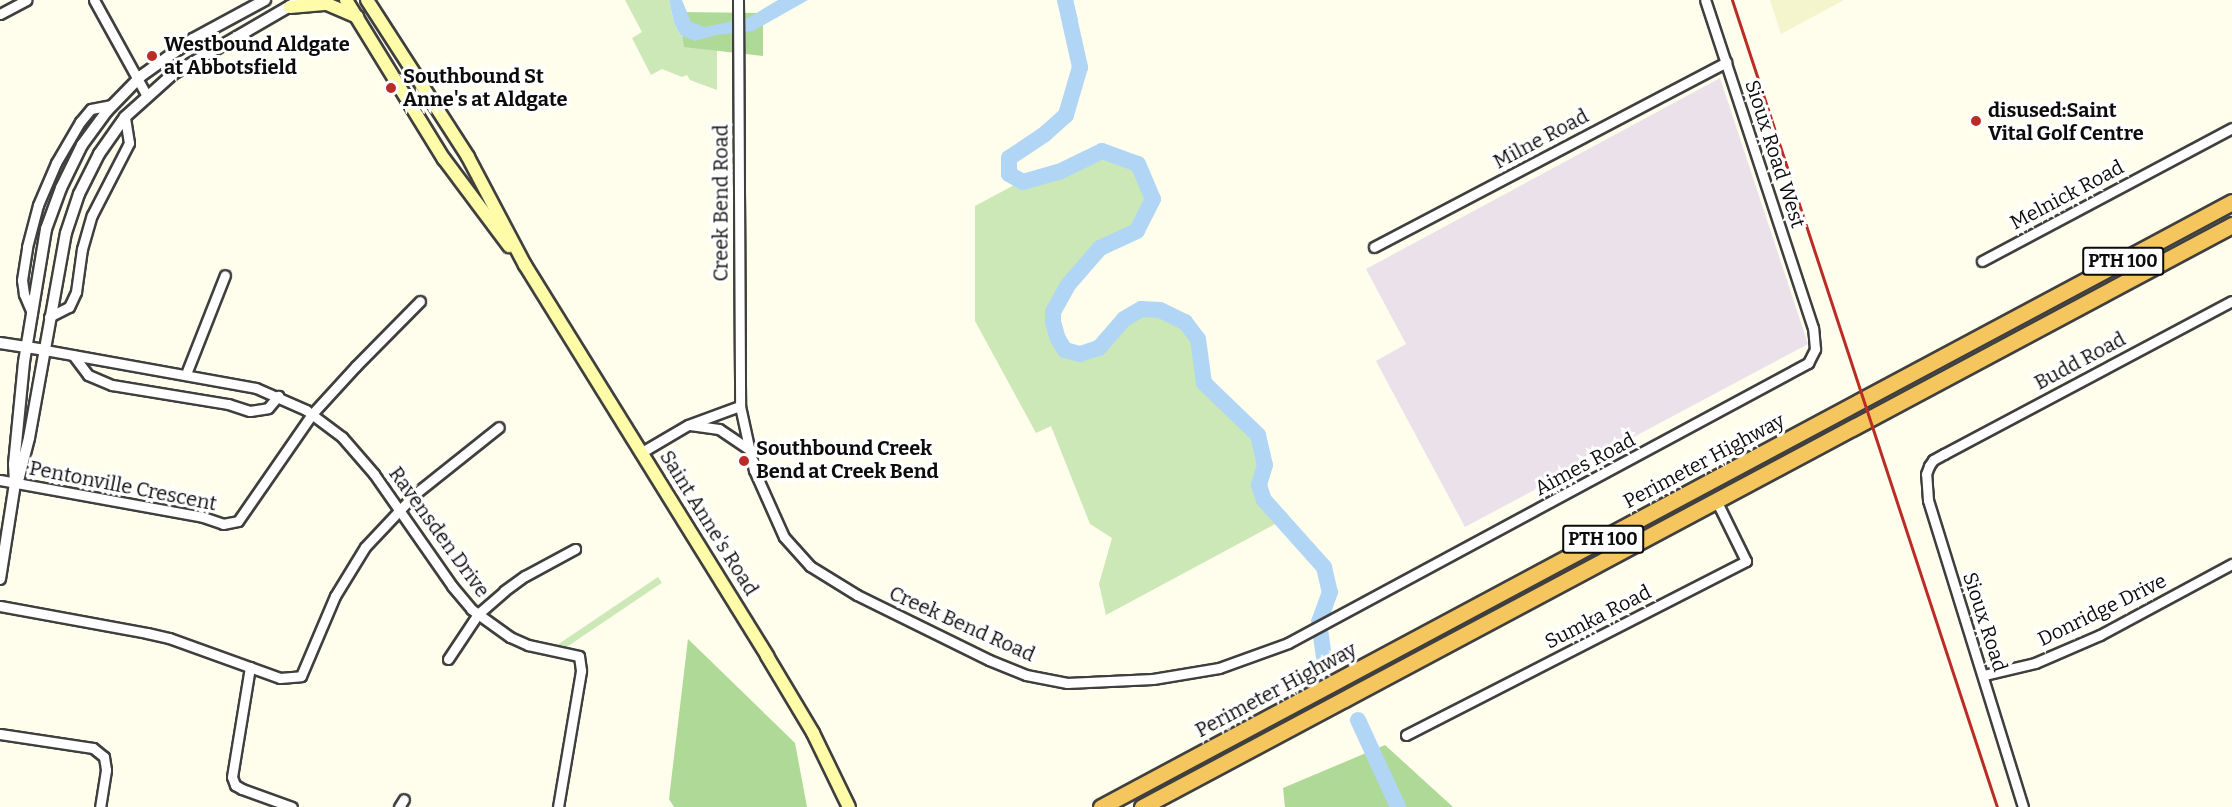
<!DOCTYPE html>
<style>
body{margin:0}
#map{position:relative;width:2232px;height:807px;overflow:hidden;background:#fffdec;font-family:Bitter,serif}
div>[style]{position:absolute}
.industrial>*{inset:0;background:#ebe1eb}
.farmland>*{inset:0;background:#f4f4cd}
.green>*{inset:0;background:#cce8b6;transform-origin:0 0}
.forest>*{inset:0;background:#aed996}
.water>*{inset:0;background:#b1d6f5}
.river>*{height:16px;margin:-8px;padding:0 8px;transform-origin:8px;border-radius:8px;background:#b1d6f5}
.roads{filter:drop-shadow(2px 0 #3f3f3f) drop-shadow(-2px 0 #3f3f3f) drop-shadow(0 2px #3f3f3f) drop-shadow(0 -2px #3f3f3f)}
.minor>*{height:9px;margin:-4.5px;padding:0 4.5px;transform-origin:4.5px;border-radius:4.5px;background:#fff}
.tertiary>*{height:10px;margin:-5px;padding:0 5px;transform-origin:5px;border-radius:5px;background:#fff}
.secondary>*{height:12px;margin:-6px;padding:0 6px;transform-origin:6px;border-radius:6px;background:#fefca8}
.trunk>*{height:15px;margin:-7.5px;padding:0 7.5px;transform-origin:7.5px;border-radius:7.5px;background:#f5c65d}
.rail>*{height:3px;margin:-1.5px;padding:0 1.5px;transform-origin:1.5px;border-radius:1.5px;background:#bb2c26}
.dots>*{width:16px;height:16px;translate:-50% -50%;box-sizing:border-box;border:3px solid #fff;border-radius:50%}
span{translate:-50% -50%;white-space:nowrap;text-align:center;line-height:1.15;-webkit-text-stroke:6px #fff;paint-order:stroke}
.shield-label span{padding:2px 4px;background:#fff;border:2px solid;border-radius:4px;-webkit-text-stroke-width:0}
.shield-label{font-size:18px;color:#0c0c0c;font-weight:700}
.poi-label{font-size:20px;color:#0c0c0c;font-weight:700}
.left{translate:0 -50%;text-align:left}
.street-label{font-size:20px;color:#0c0c0c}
</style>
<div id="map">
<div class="industrial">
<i style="clip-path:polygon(1720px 78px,1808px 344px,1465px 527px,1376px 361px,1406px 344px,1366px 269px)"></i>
</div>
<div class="farmland">
<i style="clip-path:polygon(1770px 0,1844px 0,1781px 34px)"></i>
</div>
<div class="green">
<i style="clip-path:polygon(625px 0,669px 0,674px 23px,680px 35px,688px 40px,717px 35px,717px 90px,690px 80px,687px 75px,682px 77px,662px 69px,651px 75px,632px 38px,642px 32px)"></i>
<i style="clip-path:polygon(1092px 152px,1113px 153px,1136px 169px,1154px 187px,1153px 208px,1144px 223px,1104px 246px,1060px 301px,1055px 314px,1058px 341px,1077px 355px,1089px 352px,1101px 345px,1139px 310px,1163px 311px,1187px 323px,1200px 340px,1202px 366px,1213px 390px,1241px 415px,1258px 438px,1262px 454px,1253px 480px,1256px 500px,1266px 513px,1279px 522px,1106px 615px,1099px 584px,1112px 538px,1090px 524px,1051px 426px,1036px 433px,975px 321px,975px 206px,1020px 182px,1033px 182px,1048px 177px)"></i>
<i style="left:658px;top:577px;width:7px;height:123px;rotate:56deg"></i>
</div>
<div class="forest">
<i style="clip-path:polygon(679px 12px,763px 13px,763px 56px,684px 47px)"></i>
<i style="clip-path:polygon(688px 639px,795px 743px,807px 807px,674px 807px,669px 799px)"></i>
<i style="clip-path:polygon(1385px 745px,1453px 807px,1285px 807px,1283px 788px)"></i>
</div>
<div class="water">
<i style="clip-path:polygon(669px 0,682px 0,691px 22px,705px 27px,748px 18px,778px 0,808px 0,753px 31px,717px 35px,695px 41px,680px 35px,674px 23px)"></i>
<i style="clip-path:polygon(1059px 0,1073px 0,1078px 20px,1066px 26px)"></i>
</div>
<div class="river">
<i style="left:1065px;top:0;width:69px;rotate:77.4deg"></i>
<i style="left:1080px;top:67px;width:50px;rotate:106.3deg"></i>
<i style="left:1066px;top:115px;width:28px;rotate:138deg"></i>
<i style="left:1045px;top:134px;width:43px;rotate:146.3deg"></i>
<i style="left:1009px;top:158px;width:16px;rotate:90deg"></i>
<i style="left:1009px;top:174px;width:16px;rotate:30deg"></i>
<i style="left:1023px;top:182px;width:37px;rotate:-16deg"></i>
<i style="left:1059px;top:172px;width:48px;rotate:-26deg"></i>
<i style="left:1102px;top:151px;width:38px;rotate:20deg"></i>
<i style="left:1138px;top:164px;width:38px;rotate:67deg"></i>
<i style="left:1153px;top:199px;width:36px;rotate:117deg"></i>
<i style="left:1137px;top:231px;width:41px;rotate:155.3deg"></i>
<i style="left:1100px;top:248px;width:49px;rotate:130.9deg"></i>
<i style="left:1068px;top:285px;width:31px;rotate:119deg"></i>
<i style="left:1053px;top:312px;width:10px;rotate:90deg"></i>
<i style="left:1053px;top:322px;width:18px;rotate:74deg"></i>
<i style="left:1058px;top:339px;width:13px;rotate:58deg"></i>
<i style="left:1065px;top:350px;width:16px;rotate:15deg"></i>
<i style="left:1080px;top:354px;width:20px;rotate:-18deg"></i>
<i style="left:1099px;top:348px;width:38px;rotate:-49deg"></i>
<i style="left:1124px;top:319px;width:20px;rotate:-30deg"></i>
<i style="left:1141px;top:309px;width:19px;rotate:3deg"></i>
<i style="left:1160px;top:310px;width:28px;rotate:26deg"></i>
<i style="left:1185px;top:322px;width:21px;rotate:53deg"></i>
<i style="left:1198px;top:339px;width:44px;rotate:82.2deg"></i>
<i style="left:1204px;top:383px;width:75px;rotate:43.9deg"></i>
<i style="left:1258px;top:435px;width:31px;rotate:77deg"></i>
<i style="left:1265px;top:465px;width:21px;rotate:107deg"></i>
<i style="left:1259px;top:485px;width:16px;rotate:72deg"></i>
<i style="left:1264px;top:500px;width:90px;rotate:48.2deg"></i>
<i style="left:1324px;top:567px;width:26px;rotate:77deg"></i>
<i style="left:1330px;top:592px;width:32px;rotate:110deg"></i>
<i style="left:1319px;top:622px;width:35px;rotate:82deg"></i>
<i style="left:1358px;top:720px;width:96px;rotate:65.3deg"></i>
</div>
<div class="roads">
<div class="minor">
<i style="left:94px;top:0;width:110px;rotate:61.1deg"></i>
<i style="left:738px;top:0;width:406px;rotate:89.7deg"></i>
<i style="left:740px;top:406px;width:66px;rotate:77.7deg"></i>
<i style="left:754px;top:470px;width:73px;rotate:65.9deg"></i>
<i style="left:784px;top:537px;width:39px;rotate:48deg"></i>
<i style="left:810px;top:566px;width:55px;rotate:31.7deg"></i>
<i style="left:857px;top:595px;width:147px;rotate:26.2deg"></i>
<i style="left:989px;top:660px;width:40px;rotate:22deg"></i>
<i style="left:1026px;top:675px;width:42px;rotate:11deg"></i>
<i style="left:1067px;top:683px;width:86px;rotate:-2.7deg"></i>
<i style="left:1153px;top:679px;width:67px;rotate:-9.5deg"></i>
<i style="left:1219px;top:668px;width:73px;rotate:-19.9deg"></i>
<i style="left:1288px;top:643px;width:591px;rotate:-28.3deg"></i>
<i style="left:1808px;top:363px;width:16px;rotate:-63deg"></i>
<i style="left:1815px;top:349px;width:21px;rotate:-95deg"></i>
<i style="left:1813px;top:328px;width:345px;rotate:-108.2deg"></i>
<i style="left:0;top:14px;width:30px;rotate:-28deg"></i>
<i style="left:1374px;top:247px;width:398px;rotate:-27.7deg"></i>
<i style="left:1982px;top:261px;width:283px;rotate:-28deg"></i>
<i style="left:32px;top:313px;width:21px;rotate:-113deg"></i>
<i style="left:24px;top:294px;width:14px;rotate:-98deg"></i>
<i style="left:22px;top:280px;width:33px;rotate:-81deg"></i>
<i style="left:27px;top:247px;width:43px;rotate:-75.3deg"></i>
<i style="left:38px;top:205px;width:46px;rotate:-66.8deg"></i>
<i style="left:56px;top:163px;width:48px;rotate:-59.7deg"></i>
<i style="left:80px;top:122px;width:17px;rotate:-50deg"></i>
<i style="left:91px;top:109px;width:21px;rotate:-11deg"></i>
<i style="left:49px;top:317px;width:22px;rotate:-27deg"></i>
<i style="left:69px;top:307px;width:17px;rotate:-65deg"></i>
<i style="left:76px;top:292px;width:43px;rotate:-82.1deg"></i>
<i style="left:82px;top:249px;width:35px;rotate:-74deg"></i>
<i style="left:92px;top:215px;width:81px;rotate:-62.8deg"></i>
<i style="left:129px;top:143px;width:26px;rotate:-99deg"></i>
<i style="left:45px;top:350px;width:214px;rotate:10.2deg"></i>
<i style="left:256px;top:388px;width:55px;rotate:23.7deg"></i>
<i style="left:306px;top:410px;width:45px;rotate:36.9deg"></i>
<i style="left:342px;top:437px;width:49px;rotate:49.1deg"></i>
<i style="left:374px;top:474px;width:136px;rotate:55.1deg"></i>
<i style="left:452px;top:586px;width:30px;rotate:50deg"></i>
<i style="left:471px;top:609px;width:48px;rotate:35.7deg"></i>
<i style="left:510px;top:637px;width:20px;rotate:24deg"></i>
<i style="left:528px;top:645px;width:52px;rotate:12.2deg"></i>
<i style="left:579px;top:656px;width:15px;rotate:82deg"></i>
<i style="left:581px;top:671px;width:138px;rotate:99.6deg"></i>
<i style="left:73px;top:355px;width:25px;rotate:53deg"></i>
<i style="left:88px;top:375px;width:26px;rotate:23deg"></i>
<i style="left:112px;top:385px;width:118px;rotate:9.3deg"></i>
<i style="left:228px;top:404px;width:23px;rotate:18deg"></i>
<i style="left:250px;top:411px;width:18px;rotate:-9deg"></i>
<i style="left:268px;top:408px;width:16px;rotate:-50deg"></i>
<i style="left:186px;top:374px;width:106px;rotate:-68.5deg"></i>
<i style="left:690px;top:425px;width:29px;rotate:8deg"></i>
<i style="left:719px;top:429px;width:37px;rotate:34deg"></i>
<i style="left:642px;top:452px;width:53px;rotate:-30.4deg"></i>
<i style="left:688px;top:425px;width:55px;rotate:-20.1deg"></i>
<i style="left:0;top:480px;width:206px;rotate:10.3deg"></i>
<i style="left:203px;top:517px;width:21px;rotate:19deg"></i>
<i style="left:223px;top:524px;width:15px;rotate:-11deg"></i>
<i style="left:238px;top:521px;width:130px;rotate:-55.3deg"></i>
<i style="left:312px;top:414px;width:65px;rotate:-47.5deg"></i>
<i style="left:356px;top:366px;width:91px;rotate:-45.4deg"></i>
<i style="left:0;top:606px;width:149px;rotate:10.4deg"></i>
<i style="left:147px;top:633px;width:23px;rotate:13deg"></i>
<i style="left:169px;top:638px;width:118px;rotate:19.8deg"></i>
<i style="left:280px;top:678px;width:21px;rotate:-5deg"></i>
<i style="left:301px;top:676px;width:87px;rotate:-67deg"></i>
<i style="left:335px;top:596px;width:57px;rotate:-58.5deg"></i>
<i style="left:365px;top:547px;width:73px;rotate:-46.7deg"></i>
<i style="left:415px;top:494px;width:107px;rotate:-38.6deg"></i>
<i style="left:448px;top:659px;width:54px;rotate:-56.3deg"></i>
<i style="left:478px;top:614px;width:35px;rotate:-41deg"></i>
<i style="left:504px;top:591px;width:26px;rotate:-36deg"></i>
<i style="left:525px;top:576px;width:57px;rotate:-28.4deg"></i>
<i style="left:250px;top:667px;width:111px;rotate:99.3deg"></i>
<i style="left:232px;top:777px;width:9px;rotate:69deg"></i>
<i style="left:235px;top:785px;width:8px;rotate:30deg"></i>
<i style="left:242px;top:789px;width:53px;rotate:19.8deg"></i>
<i style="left:1984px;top:675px;width:52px;rotate:-13.2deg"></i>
<i style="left:2035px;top:663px;width:71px;rotate:-23.3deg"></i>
<i style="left:2100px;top:635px;width:150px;rotate:-28.3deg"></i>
<i style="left:0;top:734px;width:94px;rotate:8.6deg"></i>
<i style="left:93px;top:748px;width:14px;rotate:39deg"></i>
<i style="left:104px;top:757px;width:13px;rotate:81deg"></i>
<i style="left:106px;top:770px;width:37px;rotate:99deg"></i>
<i style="left:1406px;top:735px;width:382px;rotate:-27.1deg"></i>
<i style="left:1746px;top:561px;width:68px;rotate:-116.2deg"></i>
<i style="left:399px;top:807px;width:9px;rotate:-58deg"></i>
<i style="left:2023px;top:807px;width:321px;rotate:-107.2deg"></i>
<i style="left:1928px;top:500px;width:26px;rotate:-94deg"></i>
<i style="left:1926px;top:474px;width:9px;rotate:-69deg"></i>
<i style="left:1929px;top:466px;width:7px;rotate:-56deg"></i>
<i style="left:1933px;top:460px;width:13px;rotate:-29deg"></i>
<i style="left:1944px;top:454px;width:326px;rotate:-28deg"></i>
</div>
<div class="tertiary">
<i style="left:0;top:343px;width:46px;rotate:8.8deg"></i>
<i style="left:15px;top:483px;width:7px;rotate:-56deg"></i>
<i style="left:19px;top:477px;width:40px;rotate:-75.6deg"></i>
<i style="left:29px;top:438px;width:208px;rotate:-79.8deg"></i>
<i style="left:66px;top:233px;width:41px;rotate:-71.6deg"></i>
<i style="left:79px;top:194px;width:45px;rotate:-63.4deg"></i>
<i style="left:99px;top:154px;width:45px;rotate:-54.9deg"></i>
<i style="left:125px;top:117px;width:64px;rotate:-41.9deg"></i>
<i style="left:173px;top:74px;width:147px;rotate:-30.2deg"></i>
<i style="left:0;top:579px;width:97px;rotate:-81.1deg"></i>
<i style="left:15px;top:483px;width:19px;rotate:-93deg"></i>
<i style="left:14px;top:464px;width:102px;rotate:-84.4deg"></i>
<i style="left:24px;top:362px;width:135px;rotate:-80.6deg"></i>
<i style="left:46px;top:229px;width:44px;rotate:-69.9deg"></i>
<i style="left:61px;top:188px;width:48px;rotate:-64deg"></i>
<i style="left:82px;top:145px;width:42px;rotate:-53.7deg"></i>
<i style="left:107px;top:111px;width:49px;rotate:-45.8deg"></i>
<i style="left:141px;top:76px;width:64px;rotate:-35.4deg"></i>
<i style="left:193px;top:39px;width:82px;rotate:-28.4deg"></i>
</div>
<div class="secondary">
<i style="left:346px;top:0;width:187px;rotate:58.4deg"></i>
<i style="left:444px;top:159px;width:109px;rotate:53.2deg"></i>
<i style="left:367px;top:0;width:187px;rotate:57.2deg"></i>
<i style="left:468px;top:157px;width:122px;rotate:62.2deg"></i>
<i style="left:525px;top:265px;width:460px;rotate:58.2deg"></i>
<i style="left:767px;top:656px;width:90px;rotate:59.1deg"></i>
<i style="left:813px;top:733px;width:82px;rotate:64.1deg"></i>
<i style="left:290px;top:7px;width:37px;rotate:-5deg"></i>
<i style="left:327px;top:4px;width:33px;rotate:23deg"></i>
</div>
<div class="trunk">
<i style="left:1101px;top:807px;width:1283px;rotate:-28.14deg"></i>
<i style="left:1142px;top:807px;width:1236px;rotate:-28.1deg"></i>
</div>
</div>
<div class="rail">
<i style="left:1732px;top:0;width:849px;rotate:71.82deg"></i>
</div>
<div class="dots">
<i style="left:152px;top:56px;background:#bb2c26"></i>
<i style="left:391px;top:88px;background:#bb2c26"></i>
<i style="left:1976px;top:121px;background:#bb2c26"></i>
<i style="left:744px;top:461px;background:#bb2c26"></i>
</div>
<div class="shield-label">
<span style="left:2123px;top:261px">PTH 100</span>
<span style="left:1603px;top:539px">PTH 100</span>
</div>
<div class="poi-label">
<span class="left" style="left:164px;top:56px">Westbound Aldgate<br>at Abbotsfield</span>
<span class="left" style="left:403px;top:88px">Southbound St<br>Anne's at Aldgate</span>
<span class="left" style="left:1988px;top:122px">disused:Saint<br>Vital Golf Centre</span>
<span class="left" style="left:756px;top:460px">Southbound Creek<br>Bend at Creek Bend</span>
</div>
<div class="street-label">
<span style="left:1541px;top:139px;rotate:-28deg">Milne Road</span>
<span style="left:1775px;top:154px;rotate:72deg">Sioux Road West</span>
<span style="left:2067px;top:195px;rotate:-28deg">Melnick Road</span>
<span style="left:721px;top:203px;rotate:-90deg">Creek Bend Road</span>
<span style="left:2080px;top:361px;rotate:-28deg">Budd Road</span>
<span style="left:1704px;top:461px;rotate:-28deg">Perimeter Highway</span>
<span style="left:1585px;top:464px;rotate:-28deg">Aimes Road</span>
<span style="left:123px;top:486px;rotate:11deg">Pentonville Crescent</span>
<span style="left:709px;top:523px;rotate:58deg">Saint Anne's Road</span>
<span style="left:439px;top:532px;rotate:54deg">Ravensden Drive</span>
<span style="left:2102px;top:610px;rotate:-26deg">Donridge Drive</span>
<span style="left:1598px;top:617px;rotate:-27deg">Sumka Road</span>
<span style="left:1985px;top:622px;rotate:72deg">Sioux Road</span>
<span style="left:962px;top:624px;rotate:24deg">Creek Bend Road</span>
<span style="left:1276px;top:690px;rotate:-28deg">Perimeter Highway</span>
</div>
</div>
